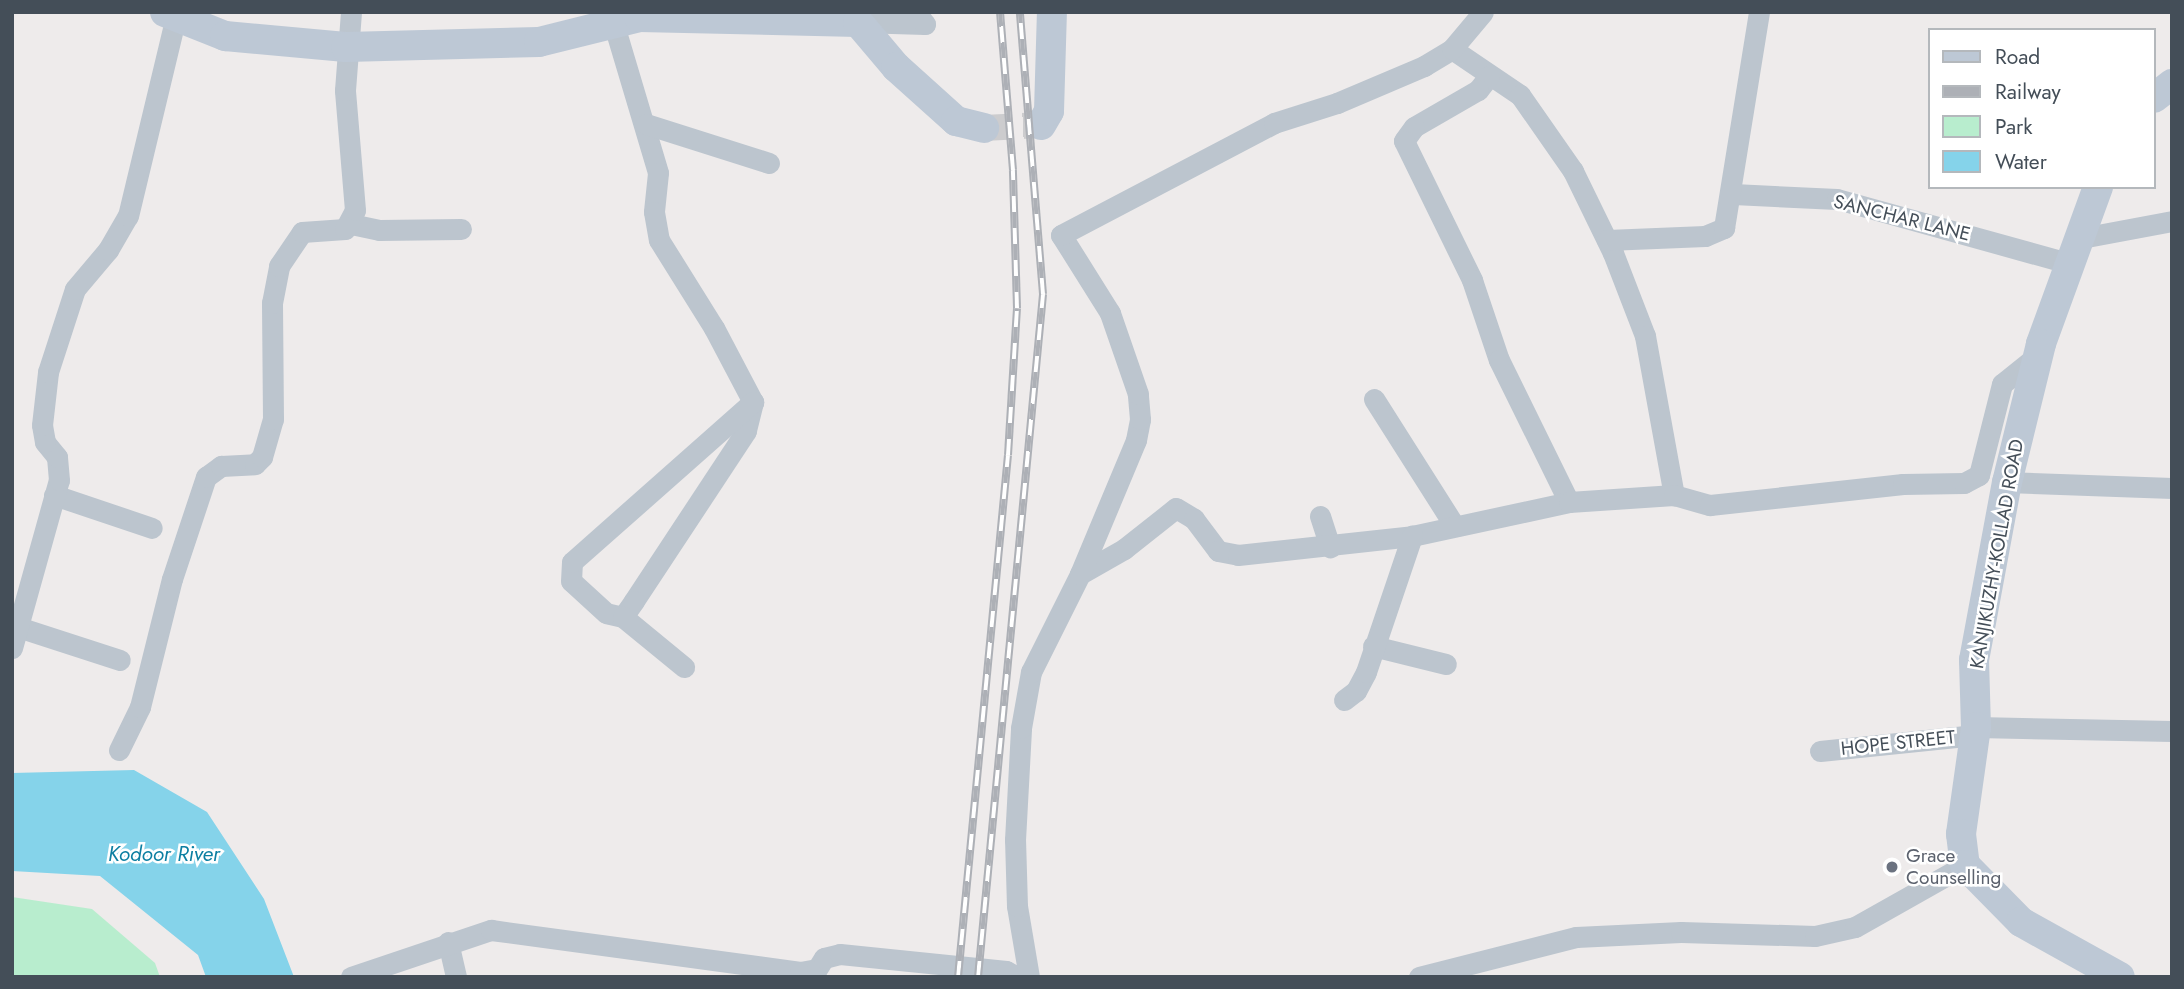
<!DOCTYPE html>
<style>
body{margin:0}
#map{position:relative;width:2184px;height:989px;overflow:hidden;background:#eeebeb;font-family:Jost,sans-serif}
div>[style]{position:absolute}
.green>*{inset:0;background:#b8edce}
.water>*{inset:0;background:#85d3ea}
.tertiary-tunnel>*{height:26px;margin-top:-13px;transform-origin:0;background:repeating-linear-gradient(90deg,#ccccce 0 26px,transparent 0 39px)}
.minor>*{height:21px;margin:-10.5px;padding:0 10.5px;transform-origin:10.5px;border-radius:10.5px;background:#bcc5ce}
.secondary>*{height:30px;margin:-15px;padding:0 15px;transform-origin:15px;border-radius:15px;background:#bdc8d5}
.rail>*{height:8px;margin-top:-4px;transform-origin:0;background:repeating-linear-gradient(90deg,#fff 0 16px,#adb0b6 0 32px);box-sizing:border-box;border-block:2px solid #adb0b6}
.dots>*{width:19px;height:19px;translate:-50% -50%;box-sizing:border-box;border:4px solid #fff;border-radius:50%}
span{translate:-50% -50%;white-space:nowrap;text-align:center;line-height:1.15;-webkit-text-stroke:5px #fff;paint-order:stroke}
.street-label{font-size:19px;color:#444e58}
.worship-label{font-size:19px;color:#5b616d}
.left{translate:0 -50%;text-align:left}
.water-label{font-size:21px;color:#0d7fa2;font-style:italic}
.frame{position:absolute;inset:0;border:14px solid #444e58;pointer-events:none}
.legend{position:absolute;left:1928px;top:28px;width:228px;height:161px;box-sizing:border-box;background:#fff;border:2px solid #b4b8bc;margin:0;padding:9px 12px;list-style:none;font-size:21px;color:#444e58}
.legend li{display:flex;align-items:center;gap:14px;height:35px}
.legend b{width:35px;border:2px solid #b4b8bc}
</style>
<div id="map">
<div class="green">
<i style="clip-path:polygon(12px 897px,92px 909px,155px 963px,160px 977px,12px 977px)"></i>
</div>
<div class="water">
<i style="clip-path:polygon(134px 770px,207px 812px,264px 899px,294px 977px,206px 977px,198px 955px,100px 876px,12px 871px,12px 773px)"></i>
</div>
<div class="tertiary-tunnel">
<i style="left:984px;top:128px;width:57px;rotate:-3deg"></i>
</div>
<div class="minor">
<i style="left:858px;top:22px;width:67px;rotate:1.7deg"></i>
<i style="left:925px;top:24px;width:15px;rotate:-127deg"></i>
<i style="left:614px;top:25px;width:154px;rotate:73.4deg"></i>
<i style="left:658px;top:173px;width:39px;rotate:96deg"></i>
<i style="left:654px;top:212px;width:28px;rotate:80deg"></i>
<i style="left:659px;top:240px;width:104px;rotate:58deg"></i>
<i style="left:714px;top:328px;width:84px;rotate:62.2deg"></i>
<i style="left:753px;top:402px;width:30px;rotate:104deg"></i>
<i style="left:746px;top:431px;width:204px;rotate:123.4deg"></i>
<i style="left:634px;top:601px;width:19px;rotate:125deg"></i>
<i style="left:623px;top:617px;width:17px;rotate:-167deg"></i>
<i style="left:606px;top:613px;width:47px;rotate:-137.6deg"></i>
<i style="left:571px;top:581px;width:19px;rotate:-87deg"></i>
<i style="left:572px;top:562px;width:242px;rotate:-41.5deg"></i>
<i style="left:1452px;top:49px;width:82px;rotate:34.1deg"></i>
<i style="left:1520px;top:95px;width:93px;rotate:55.1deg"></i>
<i style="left:1573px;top:171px;width:91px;rotate:64deg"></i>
<i style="left:1613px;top:253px;width:89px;rotate:68.9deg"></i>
<i style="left:1645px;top:336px;width:162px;rotate:79.7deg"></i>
<i style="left:1489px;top:76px;width:18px;rotate:128deg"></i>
<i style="left:1478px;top:90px;width:74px;rotate:150deg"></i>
<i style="left:1414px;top:127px;width:17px;rotate:126deg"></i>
<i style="left:1404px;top:141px;width:155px;rotate:63.9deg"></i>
<i style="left:1472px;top:280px;width:84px;rotate:71.4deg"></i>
<i style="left:1499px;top:360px;width:158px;rotate:63.8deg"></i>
<i style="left:646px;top:124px;width:129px;rotate:17.6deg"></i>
<i style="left:1733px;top:194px;width:104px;rotate:2.8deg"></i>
<i style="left:1837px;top:199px;width:240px;rotate:15.5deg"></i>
<i style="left:351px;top:224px;width:29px;rotate:12deg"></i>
<i style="left:379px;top:230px;width:82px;rotate:-0.7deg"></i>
<i style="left:2076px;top:239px;width:98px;rotate:-10.6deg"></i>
<i style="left:1607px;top:240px;width:98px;rotate:-2.3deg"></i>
<i style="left:1705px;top:236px;width:21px;rotate:-23deg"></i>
<i style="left:1724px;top:228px;width:219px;rotate:-80.8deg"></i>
<i style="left:1374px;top:399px;width:149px;rotate:57.6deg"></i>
<i style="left:2007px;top:482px;width:165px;rotate:2.1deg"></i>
<i style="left:54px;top:495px;width:103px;rotate:18.6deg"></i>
<i style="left:1320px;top:516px;width:33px;rotate:72deg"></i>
<i style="left:1080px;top:574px;width:51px;rotate:-29.6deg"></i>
<i style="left:1124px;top:549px;width:66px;rotate:-38.3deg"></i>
<i style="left:1176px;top:508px;width:21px;rotate:31deg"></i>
<i style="left:1194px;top:519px;width:40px;rotate:53deg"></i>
<i style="left:1218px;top:551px;width:20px;rotate:11deg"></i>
<i style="left:1238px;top:555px;width:175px;rotate:-6.2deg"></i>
<i style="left:1412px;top:536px;width:161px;rotate:-12.2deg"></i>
<i style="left:1569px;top:502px;width:105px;rotate:-3.8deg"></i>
<i style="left:1674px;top:495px;width:37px;rotate:16deg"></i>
<i style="left:1710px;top:505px;width:194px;rotate:-6.2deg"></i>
<i style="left:1903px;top:484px;width:61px;rotate:-0.9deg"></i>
<i style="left:1964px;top:483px;width:17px;rotate:-28deg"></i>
<i style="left:1979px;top:475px;width:94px;rotate:-75.8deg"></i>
<i style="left:2002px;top:384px;width:46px;rotate:-38.9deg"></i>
<i style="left:623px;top:617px;width:79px;rotate:39.3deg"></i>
<i style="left:18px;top:627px;width:107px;rotate:17.9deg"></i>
<i style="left:1373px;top:646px;width:75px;rotate:13.9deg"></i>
<i style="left:12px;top:648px;width:174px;rotate:-74.4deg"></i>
<i style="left:59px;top:480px;width:23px;rotate:-95deg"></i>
<i style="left:57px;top:457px;width:19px;rotate:-129deg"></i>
<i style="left:45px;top:442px;width:17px;rotate:-100deg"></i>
<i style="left:42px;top:425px;width:53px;rotate:-83.5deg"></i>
<i style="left:48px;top:372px;width:87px;rotate:-72deg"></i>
<i style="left:75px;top:289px;width:51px;rotate:-49.8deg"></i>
<i style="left:108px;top:250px;width:39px;rotate:-60deg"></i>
<i style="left:128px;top:216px;width:206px;rotate:-76.5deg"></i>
<i style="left:1344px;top:700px;width:15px;rotate:-37deg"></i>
<i style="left:1356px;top:691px;width:21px;rotate:-62deg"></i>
<i style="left:1366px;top:672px;width:144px;rotate:-71.3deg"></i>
<i style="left:1976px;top:727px;width:196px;rotate:1.2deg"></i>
<i style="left:119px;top:750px;width:48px;rotate:-64deg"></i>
<i style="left:140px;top:707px;width:132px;rotate:-76deg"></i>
<i style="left:172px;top:579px;width:108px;rotate:-71.6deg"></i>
<i style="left:206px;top:477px;width:19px;rotate:-36deg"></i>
<i style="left:221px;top:466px;width:34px;rotate:-3deg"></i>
<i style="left:255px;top:464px;width:10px;rotate:-45deg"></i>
<i style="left:262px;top:457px;width:40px;rotate:-74deg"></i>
<i style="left:273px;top:419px;width:116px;rotate:-90.5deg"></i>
<i style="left:272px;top:303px;width:38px;rotate:-79deg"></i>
<i style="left:279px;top:266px;width:41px;rotate:-55.9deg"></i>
<i style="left:302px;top:232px;width:43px;rotate:-4deg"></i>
<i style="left:345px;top:229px;width:21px;rotate:-62deg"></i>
<i style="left:355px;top:210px;width:120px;rotate:-94.8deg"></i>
<i style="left:345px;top:90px;width:78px;rotate:-85.6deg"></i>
<i style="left:1820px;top:751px;width:156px;rotate:-5.9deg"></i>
<i style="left:448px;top:942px;width:36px;rotate:77deg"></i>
<i style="left:351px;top:977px;width:148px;rotate:-18.6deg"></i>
<i style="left:491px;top:930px;width:312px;rotate:7.7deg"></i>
<i style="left:800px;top:972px;width:17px;rotate:-10deg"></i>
<i style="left:817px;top:969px;width:13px;rotate:-58deg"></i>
<i style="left:824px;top:958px;width:16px;rotate:-14deg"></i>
<i style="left:840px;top:954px;width:167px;rotate:5.8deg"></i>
<i style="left:1006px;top:971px;width:13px;rotate:29deg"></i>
<i style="left:1029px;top:977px;width:72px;rotate:-99.6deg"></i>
<i style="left:1017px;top:906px;width:66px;rotate:-91.7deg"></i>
<i style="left:1015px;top:840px;width:112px;rotate:-86.9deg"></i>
<i style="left:1021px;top:728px;width:57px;rotate:-79.9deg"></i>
<i style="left:1031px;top:672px;width:110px;rotate:-63.4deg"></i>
<i style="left:1080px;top:574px;width:145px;rotate:-67.3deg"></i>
<i style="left:1136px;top:440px;width:21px;rotate:-79deg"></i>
<i style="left:1140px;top:419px;width:25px;rotate:-95deg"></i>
<i style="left:1138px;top:394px;width:86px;rotate:-109.1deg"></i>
<i style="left:1110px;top:313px;width:92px;rotate:-122.1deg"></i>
<i style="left:1061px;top:235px;width:241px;rotate:-27.7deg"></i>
<i style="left:1274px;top:123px;width:66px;rotate:-17.6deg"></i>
<i style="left:1337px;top:103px;width:95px;rotate:-23deg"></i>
<i style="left:1424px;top:66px;width:33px;rotate:-31deg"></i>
<i style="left:1452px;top:49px;width:48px;rotate:-50deg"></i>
<i style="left:1419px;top:977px;width:162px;rotate:-14.3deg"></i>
<i style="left:1576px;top:937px;width:105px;rotate:-2.7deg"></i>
<i style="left:1681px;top:932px;width:134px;rotate:1.7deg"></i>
<i style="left:1815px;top:936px;width:41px;rotate:-12.7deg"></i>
<i style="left:1855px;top:927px;width:126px;rotate:-29.4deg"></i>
</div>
<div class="secondary">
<i style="left:165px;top:12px;width:65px;rotate:21.8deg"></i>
<i style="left:225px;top:36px;width:121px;rotate:5.2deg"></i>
<i style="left:346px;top:47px;width:193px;rotate:-1.5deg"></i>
<i style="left:539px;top:42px;width:103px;rotate:-14deg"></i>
<i style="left:639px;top:17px;width:219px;rotate:1.3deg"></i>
<i style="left:858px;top:22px;width:59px;rotate:49.8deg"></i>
<i style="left:896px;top:67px;width:81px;rotate:42deg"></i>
<i style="left:956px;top:121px;width:29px;rotate:14deg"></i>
<i style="left:2154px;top:98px;width:23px;rotate:-38deg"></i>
<i style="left:1041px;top:125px;width:16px;rotate:-60deg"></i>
<i style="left:1049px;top:111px;width:99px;rotate:-88.3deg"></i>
<i style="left:2098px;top:187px;width:167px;rotate:110deg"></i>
<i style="left:2041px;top:344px;width:142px;rotate:103.8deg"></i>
<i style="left:2007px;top:482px;width:181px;rotate:100.5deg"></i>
<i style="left:1974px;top:660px;width:67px;rotate:88.3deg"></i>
<i style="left:1976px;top:727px;width:108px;rotate:98deg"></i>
<i style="left:1961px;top:834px;width:31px;rotate:83deg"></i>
<i style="left:1965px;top:865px;width:80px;rotate:45.5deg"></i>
<i style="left:2021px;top:922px;width:113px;rotate:29.1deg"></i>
</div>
<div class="rail">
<i style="left:958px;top:977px;width:524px;rotate:-84.53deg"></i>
<i style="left:1008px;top:455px;width:147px;rotate:-86.5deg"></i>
<i style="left:1017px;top:308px;width:138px;rotate:-91.7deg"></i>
<i style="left:1013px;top:170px;width:159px;rotate:-94.7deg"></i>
<i style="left:978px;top:977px;width:686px;rotate:-84.56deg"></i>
<i style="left:1043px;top:294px;width:283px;rotate:-94.7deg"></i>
</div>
<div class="dots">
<i style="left:1892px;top:867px;background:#6b7280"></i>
</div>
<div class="street-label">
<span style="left:1902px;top:218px;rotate:14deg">SANCHAR LANE</span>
<span style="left:1997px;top:554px;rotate:-80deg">KANJIKUZHY-KOLLAD ROAD</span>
<span style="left:1898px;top:743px;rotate:-6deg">HOPE STREET</span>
</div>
<div class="worship-label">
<span class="left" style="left:1906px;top:867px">Grace<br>Counselling</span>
</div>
<div class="water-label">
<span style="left:164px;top:854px">Kodoor River</span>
</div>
<div class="frame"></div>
<ul class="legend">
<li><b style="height:9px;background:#bdc8d5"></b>Road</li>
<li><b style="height:9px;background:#adb0b6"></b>Railway</li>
<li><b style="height:19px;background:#b8edce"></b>Park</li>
<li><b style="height:19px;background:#85d3ea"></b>Water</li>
</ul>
</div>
